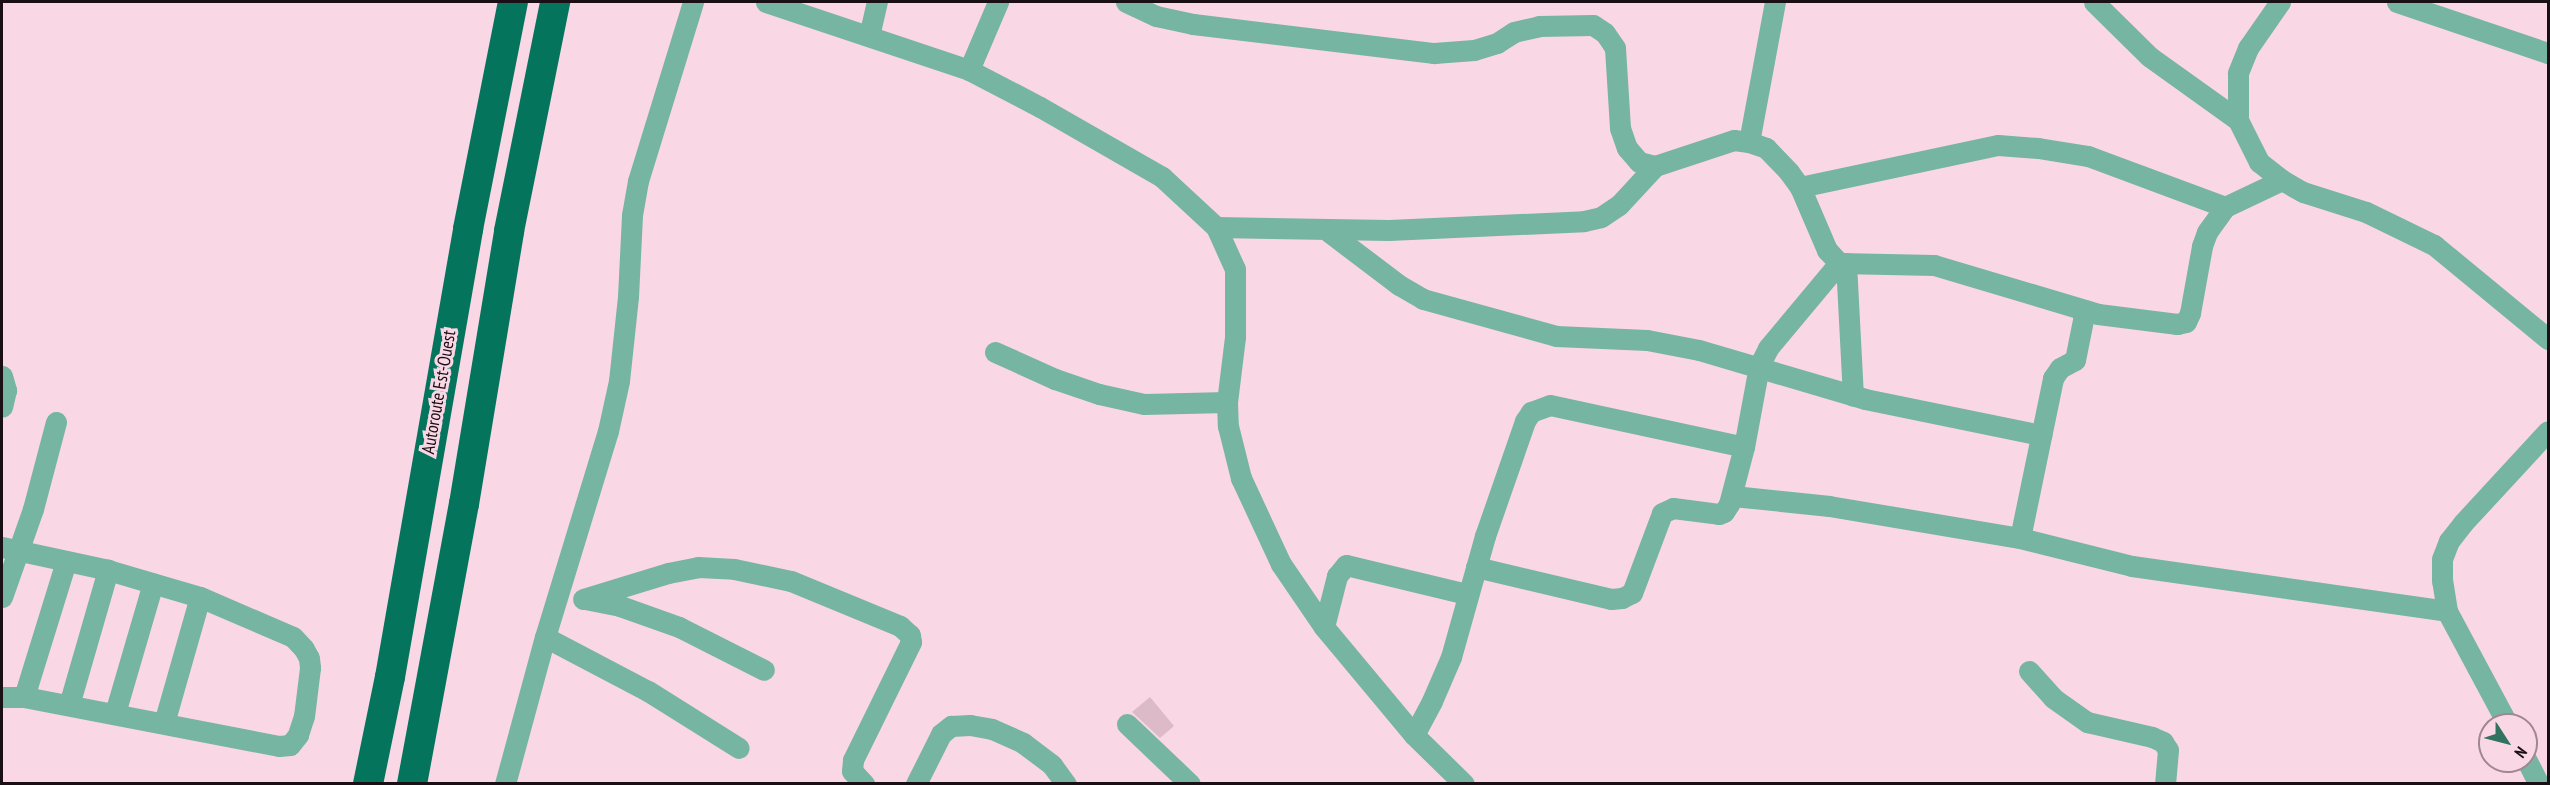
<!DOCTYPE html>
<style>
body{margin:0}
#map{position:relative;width:2550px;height:785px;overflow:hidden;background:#fad7e5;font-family:"PT Sans Narrow",sans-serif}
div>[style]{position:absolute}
.building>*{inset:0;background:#dcbac8}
.minor>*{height:21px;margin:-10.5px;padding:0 10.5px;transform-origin:10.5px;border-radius:10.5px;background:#76b5a2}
.highway>*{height:30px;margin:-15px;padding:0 15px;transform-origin:15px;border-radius:15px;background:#04745d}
span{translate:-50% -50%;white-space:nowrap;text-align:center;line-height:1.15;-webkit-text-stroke:6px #fad7e5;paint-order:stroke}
.street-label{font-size:18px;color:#1a0f14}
.frame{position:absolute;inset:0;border:3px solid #1a0f14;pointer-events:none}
.north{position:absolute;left:2478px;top:713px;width:60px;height:60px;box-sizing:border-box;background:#fad7e5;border:2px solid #a08791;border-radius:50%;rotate:126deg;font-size:16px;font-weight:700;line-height:24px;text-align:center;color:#1a0f14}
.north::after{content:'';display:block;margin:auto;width:21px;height:27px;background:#327261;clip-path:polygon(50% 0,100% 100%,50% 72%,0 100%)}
</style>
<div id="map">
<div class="building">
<i style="clip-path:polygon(1150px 697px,1174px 726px,1160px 738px,1132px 712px)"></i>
</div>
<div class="minor">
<i style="left:766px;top:2px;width:214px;rotate:18.5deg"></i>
<i style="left:969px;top:70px;width:80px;rotate:27.5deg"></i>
<i style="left:1040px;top:107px;width:141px;rotate:29.8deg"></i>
<i style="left:1162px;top:177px;width:74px;rotate:42.8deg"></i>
<i style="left:1216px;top:227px;width:46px;rotate:65.7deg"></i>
<i style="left:1235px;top:269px;width:68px;rotate:90deg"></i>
<i style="left:1235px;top:337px;width:65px;rotate:97deg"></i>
<i style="left:1227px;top:402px;width:24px;rotate:88deg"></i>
<i style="left:1228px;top:426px;width:54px;rotate:76deg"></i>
<i style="left:1241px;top:478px;width:95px;rotate:65.1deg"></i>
<i style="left:1281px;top:564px;width:76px;rotate:55.7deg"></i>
<i style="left:1324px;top:627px;width:141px;rotate:50.2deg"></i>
<i style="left:1414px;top:735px;width:70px;rotate:44.4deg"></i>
<i style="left:1126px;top:2px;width:33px;rotate:25deg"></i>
<i style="left:1156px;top:16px;width:38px;rotate:12deg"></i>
<i style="left:1193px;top:24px;width:243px;rotate:6.9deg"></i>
<i style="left:1434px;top:53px;width:40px;rotate:-4.3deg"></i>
<i style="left:1474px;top:50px;width:24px;rotate:-17deg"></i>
<i style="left:1497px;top:43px;width:20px;rotate:-33deg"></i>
<i style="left:1514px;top:32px;width:26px;rotate:-13deg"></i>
<i style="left:1539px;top:26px;width:54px;rotate:-1.1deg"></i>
<i style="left:1593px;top:25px;width:14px;rotate:34deg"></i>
<i style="left:1605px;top:33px;width:18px;rotate:56deg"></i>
<i style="left:1615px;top:48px;width:80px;rotate:86.4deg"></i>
<i style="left:1620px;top:128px;width:21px;rotate:71deg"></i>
<i style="left:1627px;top:148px;width:18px;rotate:49deg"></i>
<i style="left:1639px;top:162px;width:16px;rotate:14deg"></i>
<i style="left:1655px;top:166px;width:83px;rotate:-18.2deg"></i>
<i style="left:1734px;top:140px;width:15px;rotate:8deg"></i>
<i style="left:1749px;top:142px;width:18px;rotate:19deg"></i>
<i style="left:1766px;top:148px;width:33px;rotate:46deg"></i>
<i style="left:1789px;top:172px;width:19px;rotate:54deg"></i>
<i style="left:1800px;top:187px;width:69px;rotate:66.8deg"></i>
<i style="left:1827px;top:250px;width:18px;rotate:47deg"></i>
<i style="left:1839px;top:263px;width:95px;rotate:1.2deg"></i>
<i style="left:1934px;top:265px;width:171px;rotate:16.6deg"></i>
<i style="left:2098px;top:314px;width:80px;rotate:7.2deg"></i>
<i style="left:2177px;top:324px;width:9px;rotate:-13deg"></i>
<i style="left:2186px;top:322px;width:10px;rotate:-66deg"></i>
<i style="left:2190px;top:313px;width:68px;rotate:-79.8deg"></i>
<i style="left:2202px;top:246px;width:15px;rotate:-70deg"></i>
<i style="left:2207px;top:232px;width:31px;rotate:-54deg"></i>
<i style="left:2225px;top:207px;width:63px;rotate:-25.3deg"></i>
<i style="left:2094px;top:2px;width:78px;rotate:44.5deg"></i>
<i style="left:2150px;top:57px;width:108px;rotate:35.6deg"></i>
<i style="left:2280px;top:2px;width:56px;rotate:124.8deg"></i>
<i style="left:2248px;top:48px;width:27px;rotate:112deg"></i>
<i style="left:2238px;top:73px;width:47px;rotate:90deg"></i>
<i style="left:2238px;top:120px;width:47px;rotate:63.4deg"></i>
<i style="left:2259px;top:162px;width:29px;rotate:38deg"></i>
<i style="left:2282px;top:180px;width:24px;rotate:30deg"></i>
<i style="left:2303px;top:192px;width:66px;rotate:17.6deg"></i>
<i style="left:2366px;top:212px;width:76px;rotate:25.9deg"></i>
<i style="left:2434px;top:245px;width:148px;rotate:39.5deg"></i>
<i style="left:2397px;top:2px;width:159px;rotate:18.7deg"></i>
<i style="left:869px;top:36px;width:35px;rotate:-77deg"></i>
<i style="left:969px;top:70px;width:74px;rotate:-66.9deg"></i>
<i style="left:1749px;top:142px;width:142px;rotate:-79.5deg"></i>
<i style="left:1800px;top:187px;width:202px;rotate:-12deg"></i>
<i style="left:1998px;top:145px;width:40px;rotate:4.3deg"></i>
<i style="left:2038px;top:148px;width:51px;rotate:9.1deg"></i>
<i style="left:2088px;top:156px;width:146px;rotate:20.4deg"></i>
<i style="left:1216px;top:227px;width:173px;rotate:1deg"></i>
<i style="left:1389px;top:230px;width:195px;rotate:-2.6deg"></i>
<i style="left:1584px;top:221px;width:17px;rotate:-13deg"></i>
<i style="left:1601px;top:217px;width:22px;rotate:-34deg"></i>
<i style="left:1619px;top:205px;width:53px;rotate:-47.3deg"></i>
<i style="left:1325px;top:229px;width:93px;rotate:37.1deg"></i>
<i style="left:1399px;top:285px;width:28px;rotate:30deg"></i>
<i style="left:1423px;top:299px;width:138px;rotate:15.5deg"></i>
<i style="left:1556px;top:336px;width:91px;rotate:2.5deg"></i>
<i style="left:1647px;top:340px;width:53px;rotate:10.9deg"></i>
<i style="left:1699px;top:350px;width:173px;rotate:16.4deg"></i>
<i style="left:1865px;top:399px;width:180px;rotate:11.6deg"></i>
<i style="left:1846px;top:263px;width:133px;rotate:87deg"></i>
<i style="left:995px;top:352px;width:66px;rotate:24.2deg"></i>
<i style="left:1055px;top:379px;width:46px;rotate:18.8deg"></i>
<i style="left:1099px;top:394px;width:46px;rotate:12.5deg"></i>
<i style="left:1144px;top:404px;width:83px;rotate:-1.4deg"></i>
<i style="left:2px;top:376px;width:15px;rotate:74deg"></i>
<i style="left:6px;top:390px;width:17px;rotate:103deg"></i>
<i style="left:1733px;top:496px;width:97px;rotate:5.9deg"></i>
<i style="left:1829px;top:506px;width:194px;rotate:9.5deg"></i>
<i style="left:2020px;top:538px;width:115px;rotate:14deg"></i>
<i style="left:2132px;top:566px;width:318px;rotate:8.1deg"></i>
<i style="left:2020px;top:538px;width:163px;rotate:-78.3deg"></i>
<i style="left:2053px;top:378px;width:12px;rotate:-55deg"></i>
<i style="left:2060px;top:368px;width:17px;rotate:-28deg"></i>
<i style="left:2075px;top:360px;width:51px;rotate:-78.7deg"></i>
<i style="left:2px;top:547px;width:108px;rotate:12.2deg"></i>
<i style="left:108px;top:570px;width:96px;rotate:16.4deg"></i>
<i style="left:200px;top:597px;width:101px;rotate:23.3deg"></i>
<i style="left:293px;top:637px;width:16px;rotate:47deg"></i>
<i style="left:304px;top:649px;width:10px;rotate:61deg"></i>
<i style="left:309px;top:658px;width:10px;rotate:84deg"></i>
<i style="left:310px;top:668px;width:48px;rotate:97.1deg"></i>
<i style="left:304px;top:716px;width:20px;rotate:108deg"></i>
<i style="left:298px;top:735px;width:13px;rotate:129deg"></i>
<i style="left:290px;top:745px;width:11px;rotate:175deg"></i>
<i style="left:279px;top:746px;width:260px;rotate:-169.1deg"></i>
<i style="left:24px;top:697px;width:22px;rotate:180deg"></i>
<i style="left:1476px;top:567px;width:139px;rotate:13.3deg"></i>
<i style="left:1611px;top:599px;width:11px;rotate:-5deg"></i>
<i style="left:1622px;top:598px;width:11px;rotate:-27deg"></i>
<i style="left:1632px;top:593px;width:85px;rotate:-69.4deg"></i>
<i style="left:1662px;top:513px;width:12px;rotate:-24deg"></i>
<i style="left:1673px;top:508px;width:46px;rotate:7.4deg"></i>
<i style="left:1719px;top:514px;width:5px;rotate:-22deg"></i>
<i style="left:1724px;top:512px;width:9px;rotate:-58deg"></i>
<i style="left:1729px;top:504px;width:59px;rotate:-75.3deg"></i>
<i style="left:1744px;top:447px;width:82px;rotate:-79.5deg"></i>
<i style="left:1759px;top:366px;width:20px;rotate:-63deg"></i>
<i style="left:1768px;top:348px;width:111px;rotate:-50.1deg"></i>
<i style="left:2px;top:597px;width:93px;rotate:-70.6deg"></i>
<i style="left:33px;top:509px;width:90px;rotate:-75.2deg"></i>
<i style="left:583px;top:599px;width:89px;rotate:-17deg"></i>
<i style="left:668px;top:573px;width:31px;rotate:-11deg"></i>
<i style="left:698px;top:567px;width:36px;rotate:3deg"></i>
<i style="left:734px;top:569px;width:58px;rotate:11.9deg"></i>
<i style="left:791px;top:581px;width:118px;rotate:22.4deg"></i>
<i style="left:900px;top:626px;width:13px;rotate:42deg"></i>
<i style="left:910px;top:635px;width:7px;rotate:82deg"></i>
<i style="left:911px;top:642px;width:131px;rotate:116.2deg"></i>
<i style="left:853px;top:760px;width:11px;rotate:95deg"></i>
<i style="left:852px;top:771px;width:18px;rotate:47deg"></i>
<i style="left:585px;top:599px;width:36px;rotate:11deg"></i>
<i style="left:620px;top:606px;width:63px;rotate:19.6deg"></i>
<i style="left:679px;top:627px;width:95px;rotate:26.8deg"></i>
<i style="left:1324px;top:627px;width:53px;rotate:-75.7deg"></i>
<i style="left:1337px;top:576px;width:14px;rotate:-51deg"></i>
<i style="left:1346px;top:565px;width:124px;rotate:13.5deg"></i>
<i style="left:545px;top:637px;width:116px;rotate:27.7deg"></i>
<i style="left:648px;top:691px;width:107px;rotate:32.1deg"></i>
<i style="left:2029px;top:671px;width:36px;rotate:48deg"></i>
<i style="left:2053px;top:698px;width:42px;rotate:35.2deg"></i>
<i style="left:2087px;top:722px;width:67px;rotate:13deg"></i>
<i style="left:2152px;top:737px;width:12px;rotate:24deg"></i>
<i style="left:2163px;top:742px;width:9px;rotate:58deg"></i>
<i style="left:2168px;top:750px;width:34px;rotate:95deg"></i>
<i style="left:24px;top:697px;width:142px;rotate:-72.8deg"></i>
<i style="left:69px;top:705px;width:141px;rotate:-73.9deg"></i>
<i style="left:115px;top:713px;width:135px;rotate:-73.7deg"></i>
<i style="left:164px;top:723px;width:131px;rotate:-74.1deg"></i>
<i style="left:1127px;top:724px;width:87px;rotate:43.6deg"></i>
<i style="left:2508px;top:725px;width:129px;rotate:-118.2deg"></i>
<i style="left:2447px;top:611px;width:30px;rotate:-99deg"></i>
<i style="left:2442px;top:581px;width:22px;rotate:-90deg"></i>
<i style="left:2442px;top:559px;width:19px;rotate:-69deg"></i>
<i style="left:2449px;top:541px;width:23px;rotate:-52deg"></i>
<i style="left:2463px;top:523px;width:125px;rotate:-47.3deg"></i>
<i style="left:1414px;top:735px;width:38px;rotate:-62deg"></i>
<i style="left:1432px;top:701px;width:48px;rotate:-66.6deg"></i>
<i style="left:1451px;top:657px;width:126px;rotate:-74.3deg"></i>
<i style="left:1485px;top:536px;width:122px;rotate:-70.8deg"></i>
<i style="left:1525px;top:421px;width:11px;rotate:-56deg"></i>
<i style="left:1531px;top:412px;width:20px;rotate:-20deg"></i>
<i style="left:1550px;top:405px;width:198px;rotate:12.2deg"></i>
<i style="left:2526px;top:759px;width:28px;rotate:63deg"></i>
<i style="left:505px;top:784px;width:152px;rotate:-74.8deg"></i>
<i style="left:545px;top:637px;width:215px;rotate:-73deg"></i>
<i style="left:608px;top:431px;width:51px;rotate:-77.6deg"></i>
<i style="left:619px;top:381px;width:84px;rotate:-83.9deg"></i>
<i style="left:628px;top:297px;width:82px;rotate:-87.2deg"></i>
<i style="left:632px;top:215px;width:35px;rotate:-80deg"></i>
<i style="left:638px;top:181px;width:187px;rotate:-72.9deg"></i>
<i style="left:916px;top:784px;width:56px;rotate:-63.4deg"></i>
<i style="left:941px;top:734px;width:13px;rotate:-39deg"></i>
<i style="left:951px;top:726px;width:19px;rotate:-3deg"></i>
<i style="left:970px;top:725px;width:22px;rotate:10deg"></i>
<i style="left:992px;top:729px;width:34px;rotate:24deg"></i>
<i style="left:1023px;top:743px;width:36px;rotate:37deg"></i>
<i style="left:1052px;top:765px;width:24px;rotate:54deg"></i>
</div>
<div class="highway">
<i style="left:368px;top:784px;width:109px;rotate:-78.4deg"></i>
<i style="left:390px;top:677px;width:455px;rotate:-80.1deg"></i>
<i style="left:468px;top:229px;width:231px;rotate:-78.8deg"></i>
<i style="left:412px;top:784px;width:285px;rotate:-79.5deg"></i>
<i style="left:464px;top:504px;width:277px;rotate:-80.6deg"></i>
<i style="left:509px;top:231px;width:234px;rotate:-78.6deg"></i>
</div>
<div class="street-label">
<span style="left:439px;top:392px;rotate:-80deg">Autoroute Est-Ouest</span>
</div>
<div class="frame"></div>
<div class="north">N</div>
</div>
